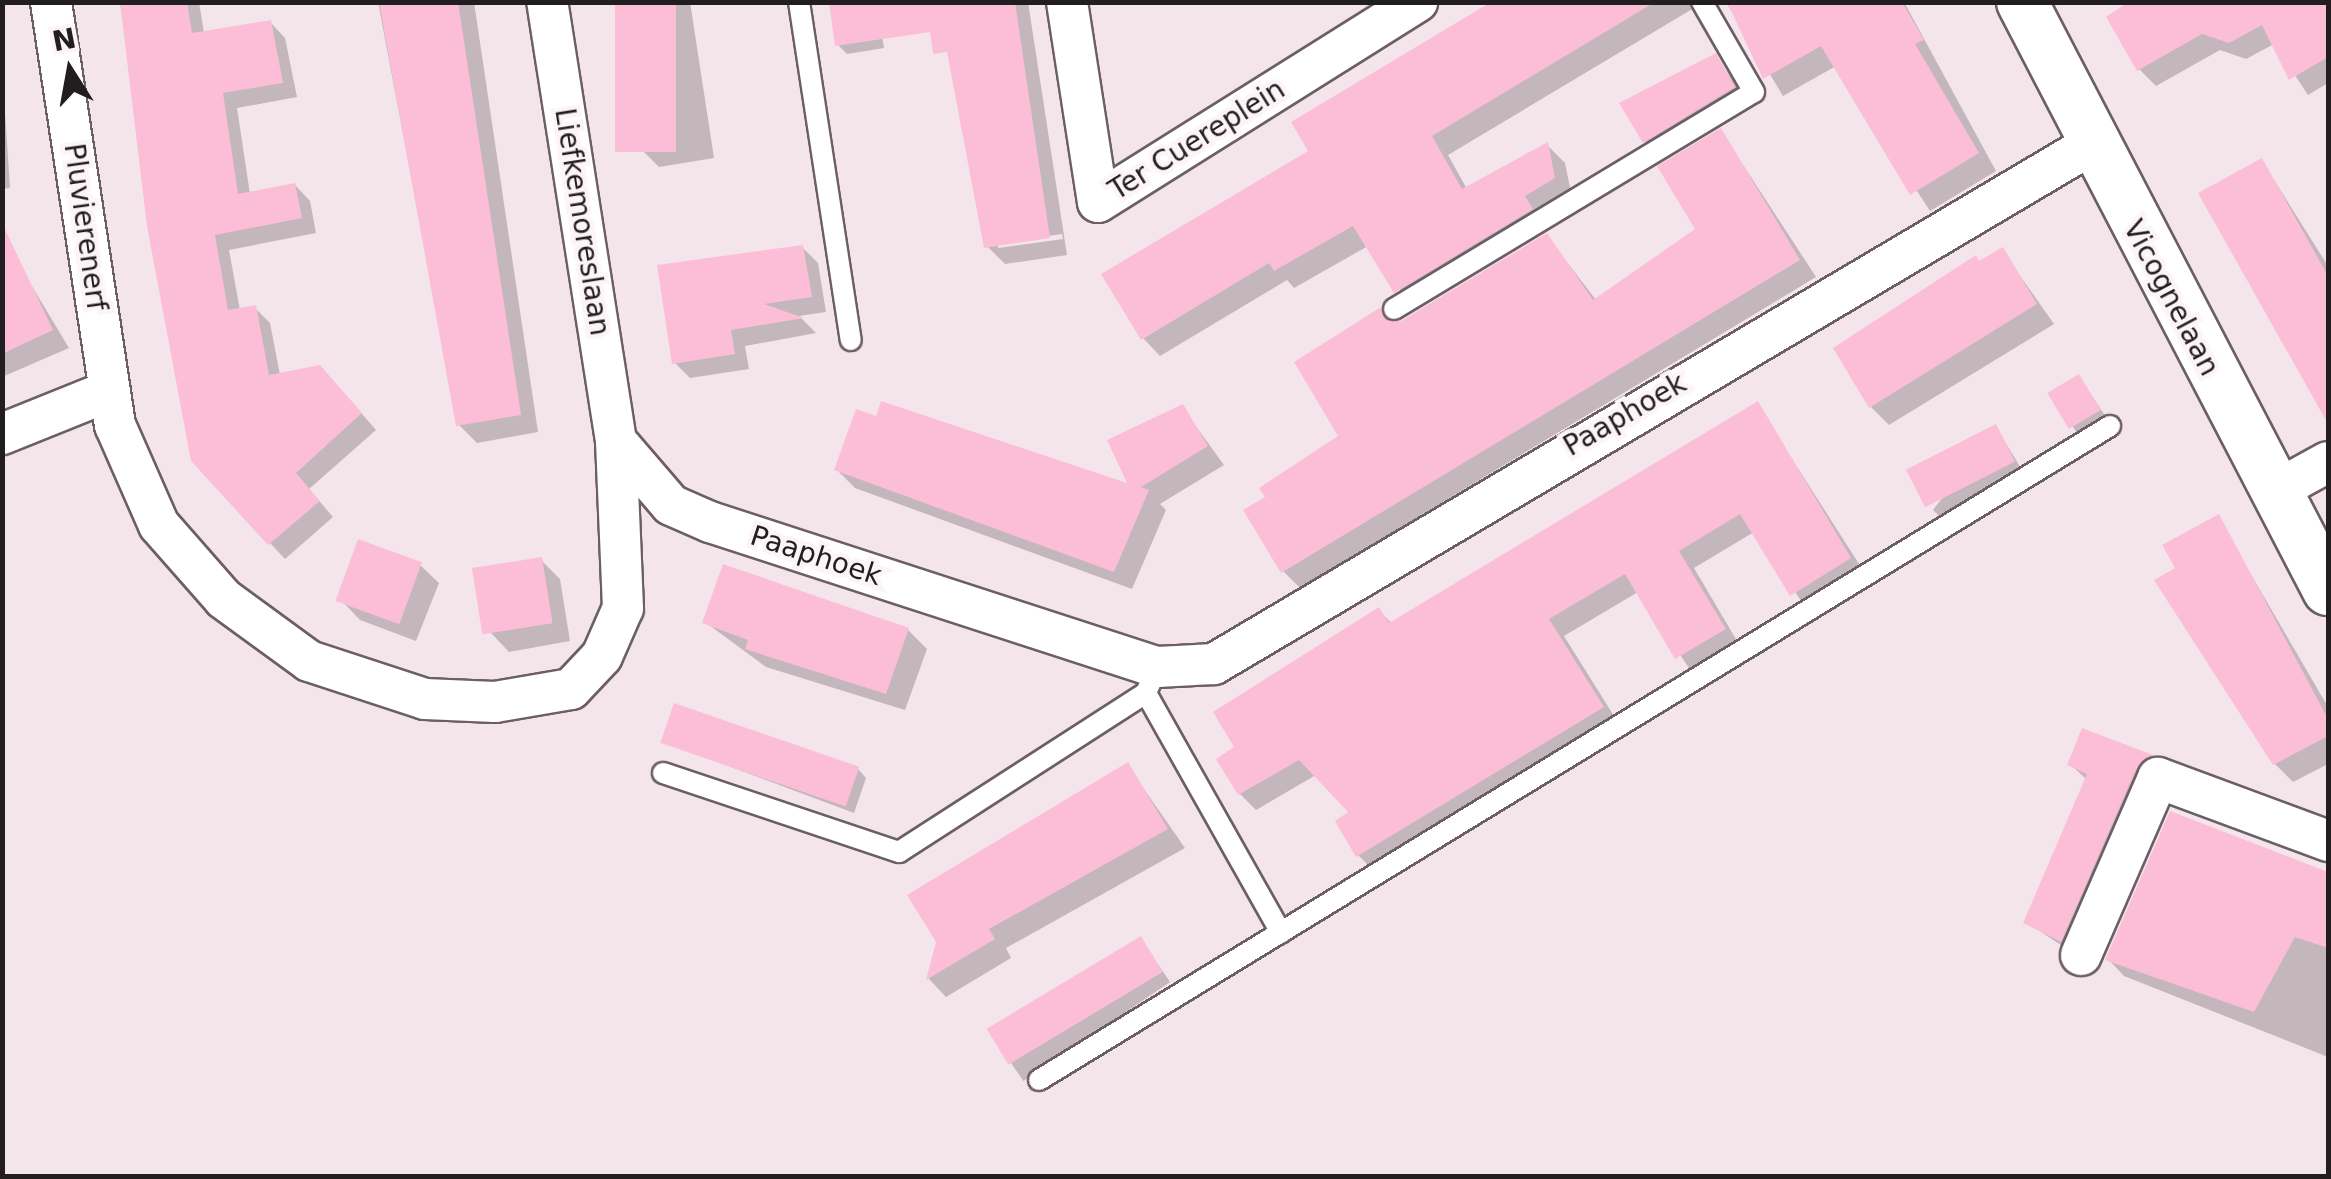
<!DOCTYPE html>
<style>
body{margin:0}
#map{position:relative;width:2331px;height:1179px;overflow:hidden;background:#f4e5ea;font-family:"DejaVu Sans",sans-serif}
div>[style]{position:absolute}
.shadow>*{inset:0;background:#0003;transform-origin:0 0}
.building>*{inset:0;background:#fcbed6;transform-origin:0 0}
.roads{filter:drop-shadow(2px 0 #6c5f64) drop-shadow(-2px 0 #6c5f64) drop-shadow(0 2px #6c5f64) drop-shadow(0 -2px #6c5f64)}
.service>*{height:20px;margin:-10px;padding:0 10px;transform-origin:10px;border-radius:10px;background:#fff}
.minor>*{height:40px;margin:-20px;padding:0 20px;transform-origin:20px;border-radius:20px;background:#fff}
.tertiary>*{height:50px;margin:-25px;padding:0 25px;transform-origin:25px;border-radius:25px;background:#fff}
span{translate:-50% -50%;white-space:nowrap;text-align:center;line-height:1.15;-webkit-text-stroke:9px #fdf4f7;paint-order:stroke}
.street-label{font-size:28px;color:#221d1f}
.frame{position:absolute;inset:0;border:5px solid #221d1f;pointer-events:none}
.north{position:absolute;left:20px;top:20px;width:100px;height:100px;-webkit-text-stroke:8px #fdf4f7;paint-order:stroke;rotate:349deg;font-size:28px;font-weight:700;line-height:40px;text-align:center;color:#221d1f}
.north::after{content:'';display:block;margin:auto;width:35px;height:45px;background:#221d1f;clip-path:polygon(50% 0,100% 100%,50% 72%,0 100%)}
</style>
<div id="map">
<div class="shadow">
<i style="clip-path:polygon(120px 2px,199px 2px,204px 33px,270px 22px,285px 38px,297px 97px,237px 108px,250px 194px,295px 185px,310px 201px,316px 233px,229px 250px,240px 310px,255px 308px,270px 323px,280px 375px,335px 383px,376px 430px,309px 489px,333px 517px,285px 559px,193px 460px)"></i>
<i style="clip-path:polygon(378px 2px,474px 2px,538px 432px,477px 443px,458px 424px)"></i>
<i style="clip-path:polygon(618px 2px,690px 2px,714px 158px,659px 167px,640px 148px)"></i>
<i style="clip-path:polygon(877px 2px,884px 48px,847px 54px,838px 45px)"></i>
<i style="clip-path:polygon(evenodd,944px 2px,1028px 2px,1067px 255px,1005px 264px,987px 246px,944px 2px,1062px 234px,1063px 239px,998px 248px,998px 243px,1062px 234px)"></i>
<i style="clip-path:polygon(1495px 2px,1704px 2px,1448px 155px,1467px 189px,1547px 145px,1565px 163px,1572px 197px,1541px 215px,1549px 228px,1414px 309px,1368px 246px,1294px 288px,1287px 280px,1160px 356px,1143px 338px,1312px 152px)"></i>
<i style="clip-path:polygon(1726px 2px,1904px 2px,1996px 171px,1930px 211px,1836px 66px,1783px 96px)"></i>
<i style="clip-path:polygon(2135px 2px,2328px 2px,2328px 83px,2308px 95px,2274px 44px,2246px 59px,2220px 50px,2156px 86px,2139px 69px)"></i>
<i style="clip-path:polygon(1715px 56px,1751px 105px,1662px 158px,1645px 141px)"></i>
<i style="clip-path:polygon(2px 66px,10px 188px,2px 189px)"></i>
<i style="clip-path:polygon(1721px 131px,1816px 277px,1300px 588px,1283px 571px,1269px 498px,1341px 436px,1380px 310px,1402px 323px,1547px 236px,1596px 300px,1698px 230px)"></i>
<i style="clip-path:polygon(2262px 161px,2328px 266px,2328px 405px,2311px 388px)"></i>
<i style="clip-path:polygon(802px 247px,818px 263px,826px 312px,799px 316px,816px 333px,745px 346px,749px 369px,690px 378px,674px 362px)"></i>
<i style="clip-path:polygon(2002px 250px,2054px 324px,1889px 425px,1871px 407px,1981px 263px)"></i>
<i style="clip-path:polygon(24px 273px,69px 348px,2px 377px,2px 283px)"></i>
<i style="left:2079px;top:377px;width:52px;height:33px;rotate:56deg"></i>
<i style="clip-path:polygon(1757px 404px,1866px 575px,1808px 611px,1754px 532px,1694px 568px,1740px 646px,1693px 674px,1638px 592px,1564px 636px,1619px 724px,1374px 871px,1358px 855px,1352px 813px,1316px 775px,1256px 810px,1240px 794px,1237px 748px,1379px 610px,1392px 624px)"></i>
<i style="clip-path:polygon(1182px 407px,1224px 465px,1160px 504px,1166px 510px,1132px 589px,855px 488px,837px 470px,1132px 487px)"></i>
<i style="clip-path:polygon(1996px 427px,2022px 470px,1942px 519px,1933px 510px)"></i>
<i style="clip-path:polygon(2218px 518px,2328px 707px,2328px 764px,2293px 782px,2275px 764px,2178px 570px)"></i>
<i style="clip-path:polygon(541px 560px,560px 579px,570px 641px,509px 652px,491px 633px)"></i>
<i style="clip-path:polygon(420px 565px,439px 583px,416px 641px,360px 620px,342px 601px)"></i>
<i style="clip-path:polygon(705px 622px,908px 630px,927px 649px,905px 710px,766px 667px)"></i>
<i style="clip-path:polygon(2083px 731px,2165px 771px,2076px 955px,2026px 922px,2087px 780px,2070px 764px)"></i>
<i style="clip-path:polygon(664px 742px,858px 769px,866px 778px,854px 813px)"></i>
<i style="clip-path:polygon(1128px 766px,1185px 848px,1006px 948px,1011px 958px,946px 997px,929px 979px,938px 941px)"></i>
<i style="clip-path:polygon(2171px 814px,2328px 877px,2328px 1057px,2124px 976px,2108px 959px)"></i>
<i style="left:1141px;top:939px;width:52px;height:177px;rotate:56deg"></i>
</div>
<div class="building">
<i style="clip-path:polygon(120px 2px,187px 2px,192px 33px,271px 20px,283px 83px,223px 93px,238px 194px,295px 183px,302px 218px,215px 235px,228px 310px,256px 305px,269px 375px,320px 365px,362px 413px,296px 473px,320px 501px,268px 545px,191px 461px,147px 226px)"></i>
<i style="clip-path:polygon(379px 2px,458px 2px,521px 415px,456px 426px)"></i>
<i style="left:615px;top:2px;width:61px;height:150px"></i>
<i style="clip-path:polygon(829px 2px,1015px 2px,1050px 238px,984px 248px,947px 52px,933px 54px,930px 32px,835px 46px)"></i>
<i style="clip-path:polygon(1491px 2px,1655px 2px,1432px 136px,1462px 189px,1548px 142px,1555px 178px,1525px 196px,1533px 209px,1394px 293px,1353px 226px,1274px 271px,1269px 263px,1141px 340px,1101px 274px,1308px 151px,1291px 122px)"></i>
<i style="clip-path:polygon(1727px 2px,1902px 2px,1924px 40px,1915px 44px,1979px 153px,1910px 195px,1821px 46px,1763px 79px)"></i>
<i style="clip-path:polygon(2128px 2px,2328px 2px,2328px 57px,2289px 80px,2262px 25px,2229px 43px,2202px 34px,2137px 71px,2106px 17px)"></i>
<i style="clip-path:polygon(1716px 53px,1735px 87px,1643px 143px,1619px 103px)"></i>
<i style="clip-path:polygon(1721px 128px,1800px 260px,1281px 573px,1243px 510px,1265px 497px,1259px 488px,1338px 436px,1294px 362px,1381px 307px,1387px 320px,1401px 321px,1547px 233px,1593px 300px,1695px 229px,1657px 166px)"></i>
<i style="clip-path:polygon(2262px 158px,2328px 276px,2328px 424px,2198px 193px)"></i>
<i style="clip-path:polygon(2px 223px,53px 330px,2px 354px)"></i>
<i style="clip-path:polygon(803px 245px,812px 297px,764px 304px,804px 318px,731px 330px,735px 354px,672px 364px,657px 265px)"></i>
<i style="clip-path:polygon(2003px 247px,2037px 304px,1869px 408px,1833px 348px,1976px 255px,1979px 261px)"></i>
<i style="left:2079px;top:374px;width:42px;height:37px;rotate:59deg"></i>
<i style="clip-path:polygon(881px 401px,1127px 483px,1107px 440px,1183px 404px,1208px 446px,1141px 487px,1149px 490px,1114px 572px,834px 470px,856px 409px,876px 416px)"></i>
<i style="clip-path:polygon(1758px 401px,1851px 558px,1790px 596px,1740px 514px,1679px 551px,1726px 629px,1675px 659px,1625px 574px,1549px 619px,1604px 707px,1356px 857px,1335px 821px,1348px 812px,1299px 760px,1238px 795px,1216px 759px,1234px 747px,1213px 712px,1379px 607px,1389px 623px)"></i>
<i style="left:1996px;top:424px;width:42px;height:101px;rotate:63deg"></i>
<i style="clip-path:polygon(2219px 514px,2328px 719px,2328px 736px,2273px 765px,2154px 580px,2175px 568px,2162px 545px)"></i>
<i style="left:358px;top:539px;width:68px;height:66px;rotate:20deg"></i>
<i style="left:542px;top:557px;width:67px;height:71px;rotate:81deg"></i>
<i style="clip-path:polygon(723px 564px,909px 628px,886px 694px,745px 649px,748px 640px,702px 623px)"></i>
<i style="left:674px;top:703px;width:196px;height:42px;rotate:19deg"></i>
<i style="clip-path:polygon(2082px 728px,2153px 755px,2136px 769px,2061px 942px,2023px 923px,2087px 774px,2067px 765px)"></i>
<i style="clip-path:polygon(1128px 762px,1168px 829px,989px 929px,995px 939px,926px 980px,936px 942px,907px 895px)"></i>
<i style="clip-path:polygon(2170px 811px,2328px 872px,2328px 948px,2295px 937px,2254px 1012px,2105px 960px)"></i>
<i style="left:1141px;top:936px;width:42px;height:180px;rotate:59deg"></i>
</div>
<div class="roads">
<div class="service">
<i style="left:799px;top:2px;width:342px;rotate:81.3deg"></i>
<i style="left:1394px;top:309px;width:420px;rotate:-31.1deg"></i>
<i style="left:1754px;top:92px;width:104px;rotate:-120deg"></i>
<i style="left:1146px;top:693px;width:275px;rotate:60.6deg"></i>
<i style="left:663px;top:773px;width:249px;rotate:18.5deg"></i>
<i style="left:899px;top:852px;width:294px;rotate:-32.8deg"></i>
<i style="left:1146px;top:693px;width:28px;rotate:-67deg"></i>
<i style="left:1039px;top:1080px;width:1255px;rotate:-31.41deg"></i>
</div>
<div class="minor">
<i style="left:51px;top:2px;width:428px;rotate:81.4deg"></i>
<i style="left:115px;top:425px;width:109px;rotate:66.3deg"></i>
<i style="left:159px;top:525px;width:98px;rotate:48.7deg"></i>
<i style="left:224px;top:599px;width:105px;rotate:36.1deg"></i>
<i style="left:309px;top:661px;width:122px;rotate:18.1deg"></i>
<i style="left:425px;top:699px;width:70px;rotate:2.5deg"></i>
<i style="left:495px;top:702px;width:77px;rotate:-9.7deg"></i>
<i style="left:571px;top:689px;width:45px;rotate:-46.8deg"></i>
<i style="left:602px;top:656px;width:52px;rotate:-66.4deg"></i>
<i style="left:623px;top:608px;width:167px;rotate:-92.4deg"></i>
<i style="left:616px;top:441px;width:444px;rotate:-98.9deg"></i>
<i style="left:1067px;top:2px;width:202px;rotate:81.2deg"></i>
<i style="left:1098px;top:202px;width:377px;rotate:-32.1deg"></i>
<i style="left:2px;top:434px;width:115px;rotate:-21.9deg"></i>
<i style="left:616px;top:441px;width:84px;rotate:49.3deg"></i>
<i style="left:671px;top:505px;width:43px;rotate:23.6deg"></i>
<i style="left:710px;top:522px;width:470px;rotate:18deg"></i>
<i style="left:1157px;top:667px;width:57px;rotate:-3deg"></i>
<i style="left:1214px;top:664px;width:1017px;rotate:-30.63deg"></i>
<i style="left:2277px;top:490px;width:58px;rotate:-28.8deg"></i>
<i style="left:2081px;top:955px;width:193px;rotate:-66.5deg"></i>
<i style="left:2158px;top:778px;width:181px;rotate:20.3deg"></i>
</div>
<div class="tertiary">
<i style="left:2022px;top:2px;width:663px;rotate:62.51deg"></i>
</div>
</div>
<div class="street-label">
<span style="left:1197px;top:140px;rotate:-32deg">Ter Cuereplein</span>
<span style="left:582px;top:222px;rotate:81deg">Liefkemoreslaan</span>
<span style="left:85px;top:227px;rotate:82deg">Pluvierenerf</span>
<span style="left:2171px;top:298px;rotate:62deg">Vicognelaan</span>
<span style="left:1625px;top:415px;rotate:-30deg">Paaphoek</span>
<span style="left:816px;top:556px;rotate:18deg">Paaphoek</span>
</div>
<div class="frame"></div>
<div class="north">N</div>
</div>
